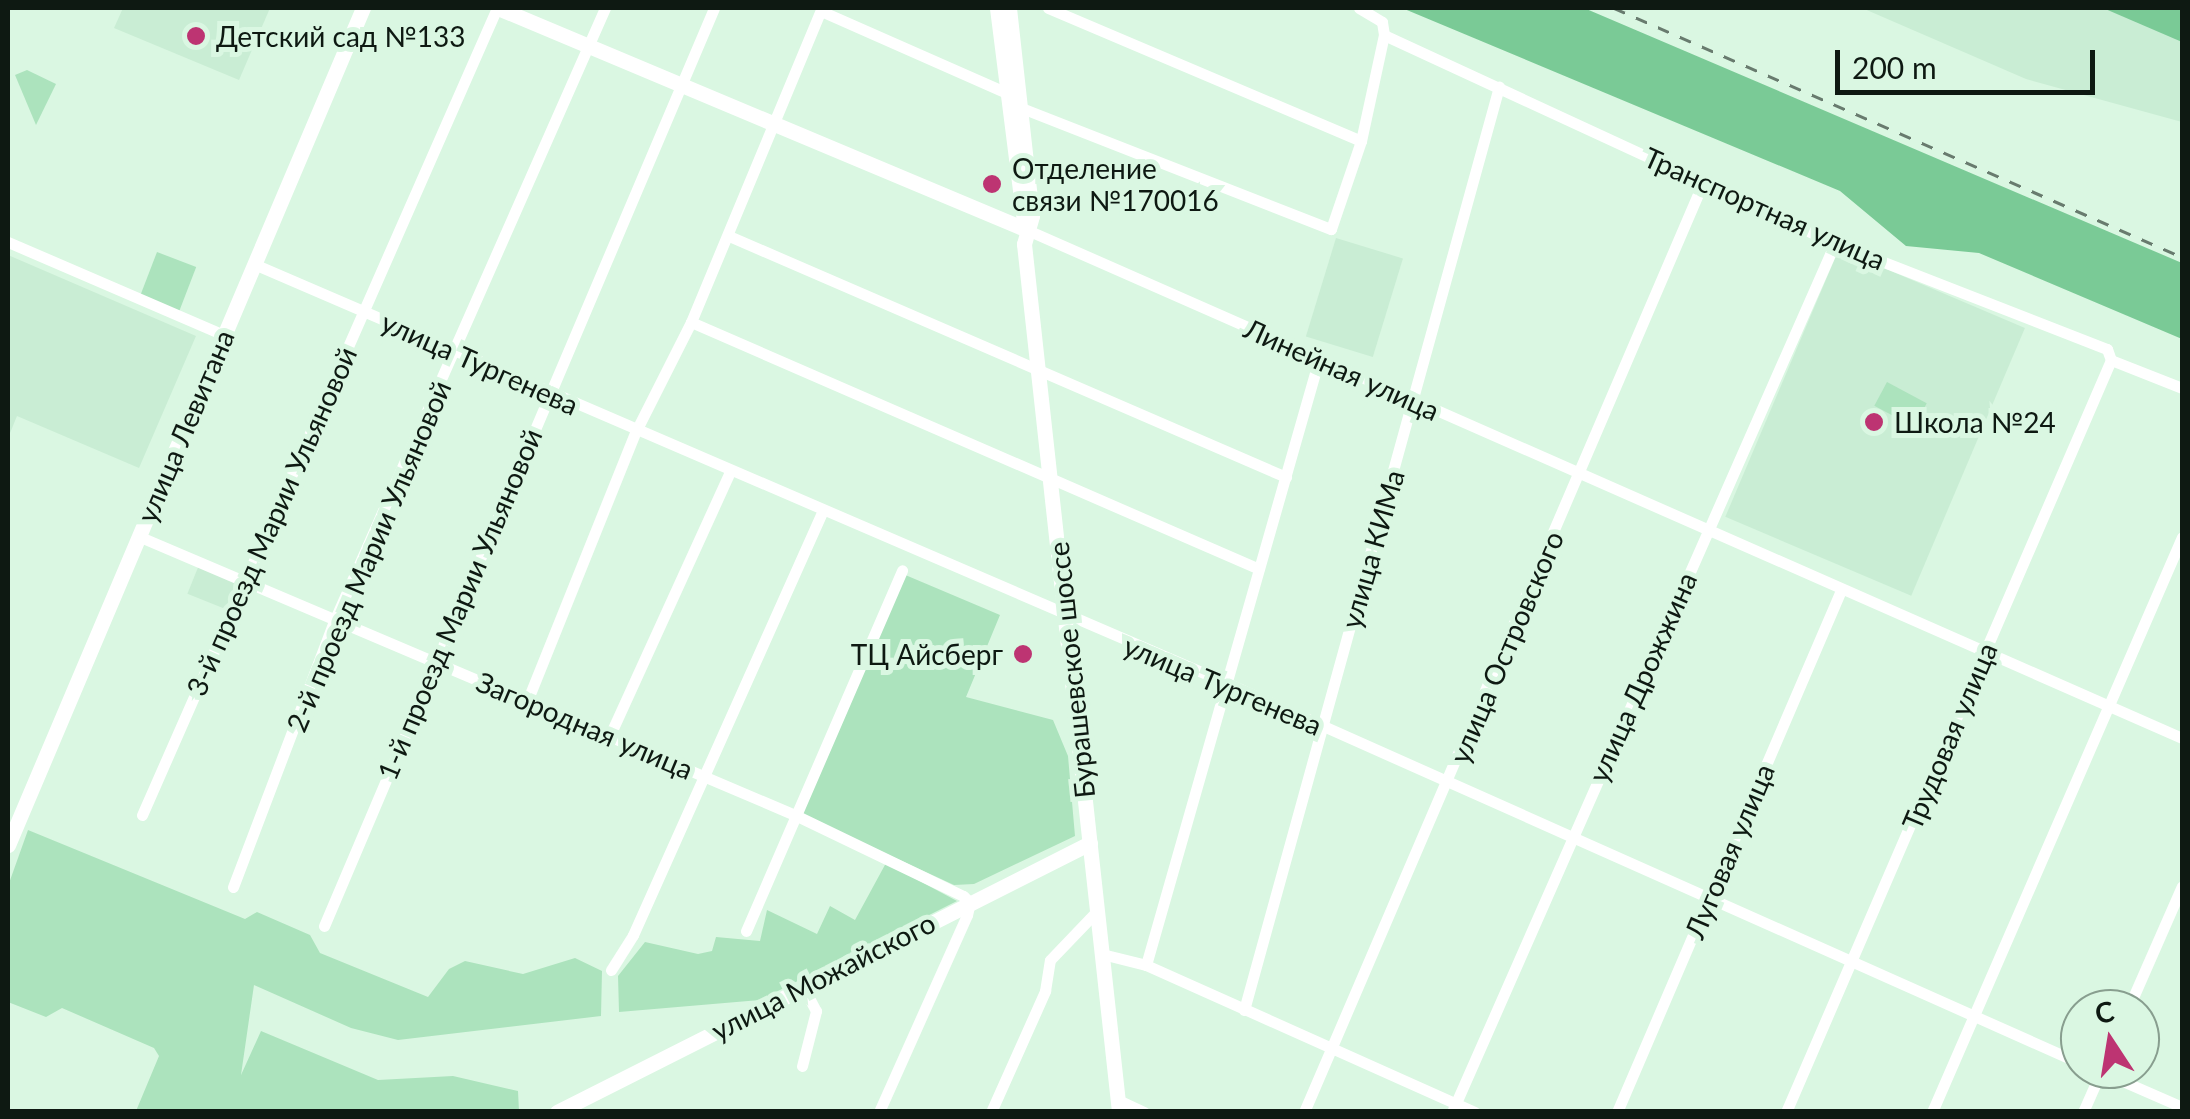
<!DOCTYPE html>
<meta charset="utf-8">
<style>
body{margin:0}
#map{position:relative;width:2190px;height:1119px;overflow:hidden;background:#daf7e2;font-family:Lato,sans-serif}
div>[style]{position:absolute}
.built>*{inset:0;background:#c9edd4;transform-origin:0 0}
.green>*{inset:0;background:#ace3bd;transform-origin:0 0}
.forest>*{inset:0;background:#7aca96}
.minor>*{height:11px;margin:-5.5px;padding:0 5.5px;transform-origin:5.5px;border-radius:5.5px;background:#fff}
.major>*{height:15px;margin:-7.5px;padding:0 7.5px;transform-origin:7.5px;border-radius:7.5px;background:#fff}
.rail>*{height:2.5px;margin-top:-1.25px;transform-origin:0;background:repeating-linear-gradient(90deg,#687b6e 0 12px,transparent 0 24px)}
.dots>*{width:28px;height:28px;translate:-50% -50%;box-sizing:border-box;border:5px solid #daf7e2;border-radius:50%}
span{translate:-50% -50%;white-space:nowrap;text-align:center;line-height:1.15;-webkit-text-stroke:10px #daf7e2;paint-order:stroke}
.poi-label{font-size:28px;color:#0e1912}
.left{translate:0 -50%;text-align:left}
.right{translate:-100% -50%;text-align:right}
.street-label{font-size:28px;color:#0e1912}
.frame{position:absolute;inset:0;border:10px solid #0e1912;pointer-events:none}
.north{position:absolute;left:2060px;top:989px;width:100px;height:100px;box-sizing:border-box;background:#daf7e2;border:2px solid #889e8f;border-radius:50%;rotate:348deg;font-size:28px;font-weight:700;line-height:40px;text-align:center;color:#0e1912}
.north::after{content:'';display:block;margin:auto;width:35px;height:45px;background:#bd3472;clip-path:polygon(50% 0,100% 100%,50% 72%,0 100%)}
.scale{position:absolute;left:1835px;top:50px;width:260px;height:45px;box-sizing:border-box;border:5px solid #0e1912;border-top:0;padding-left:12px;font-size:30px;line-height:35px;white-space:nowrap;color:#0e1912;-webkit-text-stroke:8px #daf7e2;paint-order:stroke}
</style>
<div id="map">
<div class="built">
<i style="clip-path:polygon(123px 8px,270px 8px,239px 80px,114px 28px)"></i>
<i style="clip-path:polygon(1862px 8px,2127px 8px,2182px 31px,2182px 122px,2026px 79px)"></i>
<i style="left:1336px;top:238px;width:70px;height:103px;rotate:17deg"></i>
<i style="left:1839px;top:249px;width:202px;height:291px;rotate:23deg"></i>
<i style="clip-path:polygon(8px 255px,196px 336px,139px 468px,17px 416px,8px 438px)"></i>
<i style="left:199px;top:565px;width:41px;height:31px;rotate:22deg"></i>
</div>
<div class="green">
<i style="clip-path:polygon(27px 70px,56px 84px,36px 125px,15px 75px)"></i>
<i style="left:157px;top:252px;width:42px;height:52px;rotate:21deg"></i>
<i style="left:1887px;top:382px;width:45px;height:27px;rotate:28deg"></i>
<i style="clip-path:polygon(903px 574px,1000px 615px,966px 697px,1053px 720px,1068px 756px,1075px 836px,974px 884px,954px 885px,800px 814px)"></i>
<i style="clip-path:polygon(28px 830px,245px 919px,257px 912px,310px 935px,320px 953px,428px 997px,449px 969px,465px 961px,523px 974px,575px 958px,602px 971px,601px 1016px,398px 1040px,351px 1028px,254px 985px,241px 1075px,261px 1031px,378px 1080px,453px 1076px,518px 1091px,519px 1111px,136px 1111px,159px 1056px,154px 1048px,62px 1008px,46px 1017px,8px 1002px,8px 886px)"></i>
<i style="clip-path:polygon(886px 863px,957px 901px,760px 1000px,619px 1012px,618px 976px,645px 942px,698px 954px,712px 951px,716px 937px,760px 941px,767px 910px,817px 934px,830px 906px,855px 920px)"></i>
</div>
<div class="forest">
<i style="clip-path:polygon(1402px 8px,1584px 8px,2182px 263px,2182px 339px,1979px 253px,1906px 246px,1840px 191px)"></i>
<i style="clip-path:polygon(2103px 8px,2182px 8px,2182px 42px)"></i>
</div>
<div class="minor">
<i style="left:1048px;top:8px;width:340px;rotate:23deg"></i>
<i style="left:1359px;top:8px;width:27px;rotate:31deg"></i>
<i style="left:1382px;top:22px;width:13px;rotate:81deg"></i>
<i style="left:1384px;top:35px;width:497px;rotate:24.8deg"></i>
<i style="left:1835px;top:243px;width:292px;rotate:21.3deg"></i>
<i style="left:2107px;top:349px;width:12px;rotate:70deg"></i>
<i style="left:2111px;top:360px;width:76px;rotate:21.5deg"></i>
<i style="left:821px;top:11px;width:201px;rotate:23.8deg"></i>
<i style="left:1019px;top:107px;width:335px;rotate:21.4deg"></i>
<i style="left:1331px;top:229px;width:93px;rotate:-71.2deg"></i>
<i style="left:1361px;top:141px;width:108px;rotate:-77.8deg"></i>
<i style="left:1025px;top:229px;width:1264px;rotate:23.75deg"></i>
<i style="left:729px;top:236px;width:607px;rotate:23.4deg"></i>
<i style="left:8px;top:242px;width:235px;rotate:23.3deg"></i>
<i style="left:254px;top:264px;width:1062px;rotate:23.3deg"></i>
<i style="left:1229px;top:684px;width:932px;rotate:24.01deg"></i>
<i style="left:691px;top:322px;width:619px;rotate:23.5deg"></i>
<i style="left:138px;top:536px;width:714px;rotate:23.01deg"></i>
<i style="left:795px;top:815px;width:187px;rotate:25.7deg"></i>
<i style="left:963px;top:896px;width:9px;rotate:41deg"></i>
<i style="left:970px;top:902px;width:13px;rotate:103deg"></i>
<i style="left:967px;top:915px;width:216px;rotate:114.1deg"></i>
<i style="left:528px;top:699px;width:289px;rotate:-68.1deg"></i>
<i style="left:636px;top:431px;width:122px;rotate:-63.2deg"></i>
<i style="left:691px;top:322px;width:340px;rotate:-67.4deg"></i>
<i style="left:610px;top:735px;width:289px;rotate:-65.5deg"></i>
<i style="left:142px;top:815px;width:882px;rotate:-66.26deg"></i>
<i style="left:233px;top:887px;width:287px;rotate:-69.2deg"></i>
<i style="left:335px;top:619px;width:668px;rotate:-66.16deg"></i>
<i style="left:324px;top:926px;width:997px;rotate:-66.98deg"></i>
<i style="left:746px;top:931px;width:393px;rotate:-66.6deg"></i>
<i style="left:1102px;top:954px;width:45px;rotate:14deg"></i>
<i style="left:1146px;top:965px;width:360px;rotate:24.1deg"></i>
<i style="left:1146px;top:965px;width:630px;rotate:-74.07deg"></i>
<i style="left:611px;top:970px;width:41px;rotate:-57.8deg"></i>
<i style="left:633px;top:935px;width:463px;rotate:-65.9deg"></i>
<i style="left:2128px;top:1009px;width:134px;rotate:-66.3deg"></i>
<i style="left:1244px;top:1010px;width:958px;rotate:-74.56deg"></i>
<i style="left:802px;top:1066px;width:57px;rotate:-75.7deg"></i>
<i style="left:816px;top:1011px;width:27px;rotate:-118deg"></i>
<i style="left:2095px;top:1069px;width:95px;rotate:23.6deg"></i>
<i style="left:1118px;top:1100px;width:29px;rotate:25deg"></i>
<i style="left:991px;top:1112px;width:133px;rotate:-65.9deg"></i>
<i style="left:1045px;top:991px;width:31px;rotate:-81deg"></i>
<i style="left:1050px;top:960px;width:68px;rotate:-46.2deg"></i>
<i style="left:1304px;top:1112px;width:1014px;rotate:-66.77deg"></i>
<i style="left:1452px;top:1112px;width:950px;rotate:-66.22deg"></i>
<i style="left:1617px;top:1112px;width:568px;rotate:-66.77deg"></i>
<i style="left:1786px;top:1112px;width:819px;rotate:-66.63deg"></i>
<i style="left:1932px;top:1112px;width:627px;rotate:-66.5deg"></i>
<i style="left:2083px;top:1112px;width:47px;rotate:-66.2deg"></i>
</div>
<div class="major">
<i style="left:498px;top:8px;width:571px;rotate:22.75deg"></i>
<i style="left:997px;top:8px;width:223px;rotate:82.8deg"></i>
<i style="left:1009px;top:8px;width:209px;rotate:83.7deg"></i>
<i style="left:1032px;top:216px;width:29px;rotate:106deg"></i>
<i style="left:1024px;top:244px;width:873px;rotate:83.75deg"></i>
<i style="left:8px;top:845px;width:909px;rotate:-67.02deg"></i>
<i style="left:557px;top:1112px;width:597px;rotate:-26.78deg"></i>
</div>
<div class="rail">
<i style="left:1614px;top:8px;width:620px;rotate:23.67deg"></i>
</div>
<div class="dots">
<i style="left:196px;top:36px;background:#bd3472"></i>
<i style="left:992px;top:184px;background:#bd3472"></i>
<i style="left:1874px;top:422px;background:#bd3472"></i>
<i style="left:1023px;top:654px;background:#bd3472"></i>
</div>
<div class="poi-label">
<span class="left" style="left:216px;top:36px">Детский сад №133</span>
<span class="left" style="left:1012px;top:184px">Отделение<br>связи №170016</span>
<span class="left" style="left:1894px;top:422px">Школа №24</span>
<span class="right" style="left:1003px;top:654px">ТЦ Айсберг</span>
</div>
<div class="street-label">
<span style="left:1765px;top:208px;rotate:24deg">Транспортная улица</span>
<span style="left:480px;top:363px;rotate:24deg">улица Тургенева</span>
<span style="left:1342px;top:369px;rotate:24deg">Линейная улица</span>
<span style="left:185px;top:426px;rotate:-67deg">улица Левитана</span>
<span style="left:271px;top:521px;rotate:-66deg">3-й проезд Марии Ульяновой</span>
<span style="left:1372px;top:549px;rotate:-74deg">улица КИМа</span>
<span style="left:368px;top:556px;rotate:-67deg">2-й проезд Марии Ульяновой</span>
<span style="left:459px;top:604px;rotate:-67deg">1-й проезд Марии Ульяновой</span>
<span style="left:1506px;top:647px;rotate:-67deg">улица Островского</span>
<span style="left:1071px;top:670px;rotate:-96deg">Бурашевское шоссе</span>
<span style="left:1642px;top:677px;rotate:-66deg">улица Дрожжина</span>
<span style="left:1223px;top:685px;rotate:23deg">улица Тургенева</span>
<span style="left:585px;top:725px;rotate:23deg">Загородная улица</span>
<span style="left:1949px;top:736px;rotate:-67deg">Трудовая улица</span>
<span style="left:1729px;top:851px;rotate:-67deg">Луговая улица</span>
<span style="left:823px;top:976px;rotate:-27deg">улица Можайского</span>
</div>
<div class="frame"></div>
<div class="north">С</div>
<div class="scale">200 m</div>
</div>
